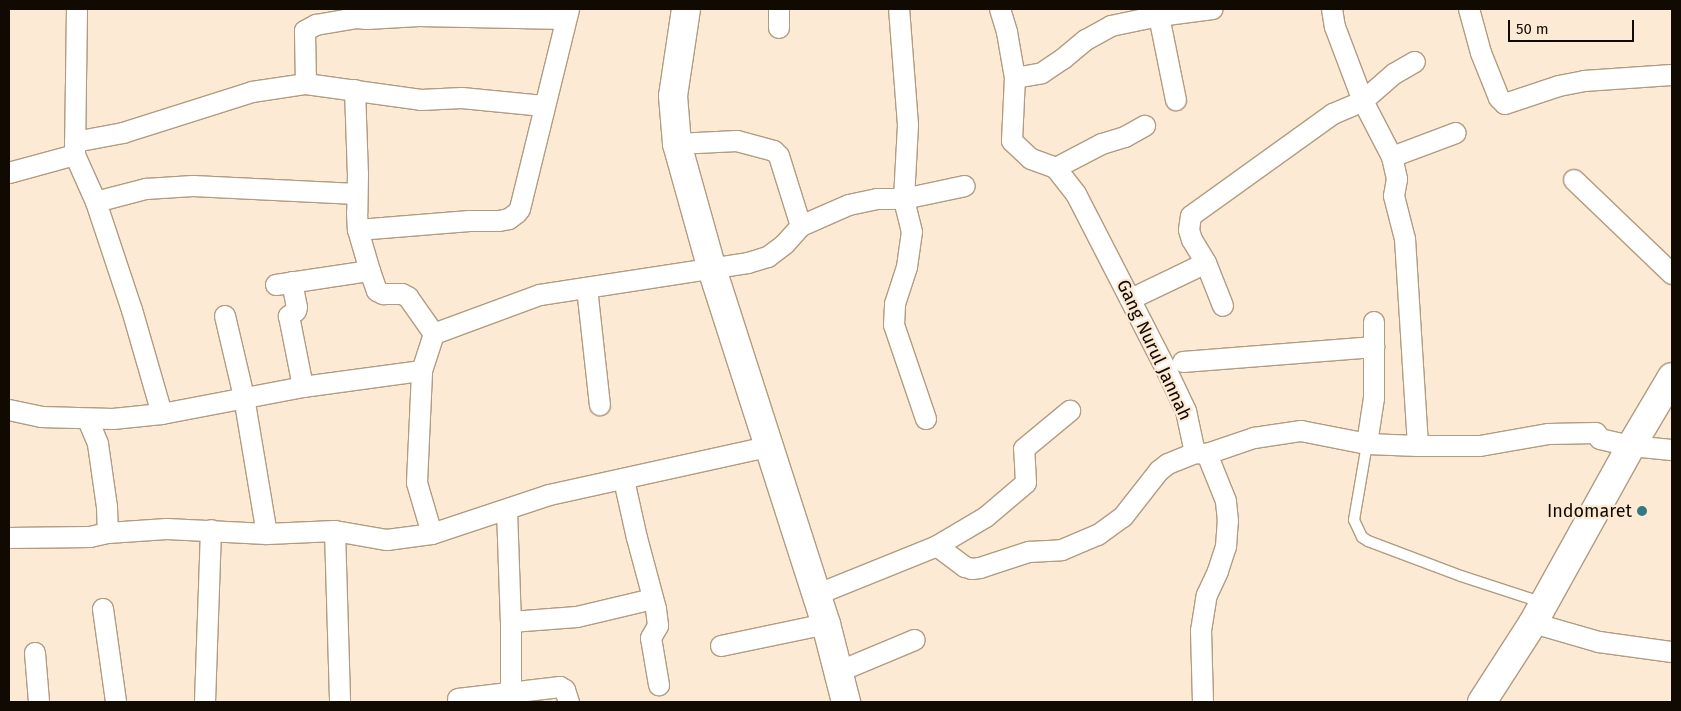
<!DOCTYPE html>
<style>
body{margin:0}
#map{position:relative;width:1681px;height:711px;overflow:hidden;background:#fdead4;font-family:"Fira Sans",sans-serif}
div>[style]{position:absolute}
.roads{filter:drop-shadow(1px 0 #b19c81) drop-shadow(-1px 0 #b19c81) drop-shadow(0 1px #b19c81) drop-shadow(0 -1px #b19c81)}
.lane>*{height:10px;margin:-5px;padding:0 5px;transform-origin:5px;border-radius:5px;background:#fff}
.street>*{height:20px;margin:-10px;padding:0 10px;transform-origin:10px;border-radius:10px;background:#fff}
.secondary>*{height:28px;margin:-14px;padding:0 14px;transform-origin:14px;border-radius:14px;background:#fff}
.dots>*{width:14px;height:14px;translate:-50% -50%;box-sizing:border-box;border:2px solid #fdead4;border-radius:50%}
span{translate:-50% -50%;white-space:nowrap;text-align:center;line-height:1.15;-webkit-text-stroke:4.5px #fdead4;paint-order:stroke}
.street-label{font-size:18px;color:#110a03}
.poi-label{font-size:18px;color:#110a03}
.right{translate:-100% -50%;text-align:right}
.frame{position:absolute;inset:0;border:10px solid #110a03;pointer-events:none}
.scale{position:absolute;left:1508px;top:20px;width:126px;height:22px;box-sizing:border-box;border:2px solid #110a03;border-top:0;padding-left:6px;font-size:15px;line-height:18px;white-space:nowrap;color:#110a03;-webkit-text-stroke:4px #fdead4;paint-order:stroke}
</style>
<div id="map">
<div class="roads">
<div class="lane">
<i style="left:1367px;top:444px;width:77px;rotate:99.7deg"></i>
<i style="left:1354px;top:520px;width:19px;rotate:65deg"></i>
<i style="left:1362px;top:537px;width:7px;rotate:34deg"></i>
<i style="left:1368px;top:541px;width:99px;rotate:20.6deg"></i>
<i style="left:1461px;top:576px;width:87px;rotate:18deg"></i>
</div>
<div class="street">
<i style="left:77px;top:9px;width:146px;rotate:90.8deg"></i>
<i style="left:75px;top:155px;width:51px;rotate:65.9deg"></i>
<i style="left:96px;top:202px;width:114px;rotate:71.6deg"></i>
<i style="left:132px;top:310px;width:108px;rotate:73.9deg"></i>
<i style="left:352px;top:9px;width:10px;rotate:61deg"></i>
<i style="left:357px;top:18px;width:10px;rotate:6deg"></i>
<i style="left:367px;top:19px;width:52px;rotate:-3.3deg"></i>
<i style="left:419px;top:16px;width:147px;rotate:1.2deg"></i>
<i style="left:1332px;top:9px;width:18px;rotate:81deg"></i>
<i style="left:1335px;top:27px;width:79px;rotate:69.3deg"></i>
<i style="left:1363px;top:101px;width:63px;rotate:62.6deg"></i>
<i style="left:1392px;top:157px;width:23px;rotate:77deg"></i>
<i style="left:1397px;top:179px;width:17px;rotate:100deg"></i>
<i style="left:1394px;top:196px;width:44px;rotate:75.7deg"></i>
<i style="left:1405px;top:239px;width:207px;rotate:86.4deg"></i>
<i style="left:1469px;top:9px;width:46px;rotate:74.7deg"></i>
<i style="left:1481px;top:53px;width:48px;rotate:68.2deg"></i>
<i style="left:1499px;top:98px;width:8px;rotate:45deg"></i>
<i style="left:1505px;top:104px;width:57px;rotate:-18.4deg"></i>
<i style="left:1559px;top:86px;width:25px;rotate:-11deg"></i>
<i style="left:1584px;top:81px;width:88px;rotate:-3.9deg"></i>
<i style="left:1159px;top:16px;width:86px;rotate:78.6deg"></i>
<i style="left:779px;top:28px;width:19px;rotate:-90deg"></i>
<i style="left:1015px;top:78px;width:27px;rotate:-10deg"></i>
<i style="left:1042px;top:73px;width:25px;rotate:-34deg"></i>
<i style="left:1063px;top:59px;width:30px;rotate:-40deg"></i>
<i style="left:1086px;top:40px;width:29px;rotate:-29deg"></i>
<i style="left:1111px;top:26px;width:49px;rotate:-11.8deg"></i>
<i style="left:1159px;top:16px;width:54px;rotate:-7.4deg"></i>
<i style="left:306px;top:84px;width:53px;rotate:-91.1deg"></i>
<i style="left:305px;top:31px;width:13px;rotate:-29deg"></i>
<i style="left:316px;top:25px;width:42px;rotate:-9.7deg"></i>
<i style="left:355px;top:90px;width:84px;rotate:88deg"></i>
<i style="left:358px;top:174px;width:39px;rotate:91deg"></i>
<i style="left:357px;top:213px;width:17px;rotate:87deg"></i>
<i style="left:358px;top:230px;width:43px;rotate:73.7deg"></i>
<i style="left:370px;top:271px;width:21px;rotate:71deg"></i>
<i style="left:377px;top:291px;width:7px;rotate:27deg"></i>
<i style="left:383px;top:294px;width:19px"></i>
<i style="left:402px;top:294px;width:7px;rotate:27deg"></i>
<i style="left:408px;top:297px;width:45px;rotate:54.9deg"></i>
<i style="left:75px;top:142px;width:49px;rotate:-10.6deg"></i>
<i style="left:123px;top:133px;width:135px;rotate:-17.6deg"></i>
<i style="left:252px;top:92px;width:55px;rotate:-8.4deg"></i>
<i style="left:306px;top:84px;width:116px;rotate:7.9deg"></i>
<i style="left:421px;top:100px;width:41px;rotate:-2.8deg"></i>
<i style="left:462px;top:98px;width:82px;rotate:5.6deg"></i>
<i style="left:677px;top:144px;width:60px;rotate:-2.9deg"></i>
<i style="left:737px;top:141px;width:38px;rotate:15deg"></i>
<i style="left:774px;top:151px;width:7px;rotate:45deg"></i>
<i style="left:779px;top:156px;width:73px;rotate:72.6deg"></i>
<i style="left:1392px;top:157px;width:68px;rotate:-20.6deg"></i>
<i style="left:1056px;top:168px;width:52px;rotate:-27.6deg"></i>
<i style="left:1102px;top:144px;width:24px;rotate:-17deg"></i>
<i style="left:1125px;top:137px;width:23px;rotate:-29deg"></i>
<i style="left:9px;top:173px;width:68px;rotate:-15.3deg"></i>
<i style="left:1574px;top:180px;width:136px;rotate:43.8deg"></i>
<i style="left:96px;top:202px;width:52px;rotate:-14.6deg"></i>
<i style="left:146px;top:189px;width:47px;rotate:-3.7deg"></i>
<i style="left:193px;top:186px;width:164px;rotate:2.8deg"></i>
<i style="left:358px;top:230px;width:112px;rotate:-4.6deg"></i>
<i style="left:470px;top:221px;width:29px"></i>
<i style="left:499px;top:221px;width:10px;rotate:-11deg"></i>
<i style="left:509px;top:219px;width:10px;rotate:-37deg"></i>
<i style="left:517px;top:213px;width:5px;rotate:-53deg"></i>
<i style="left:520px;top:209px;width:206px;rotate:-76.2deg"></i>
<i style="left:1206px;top:263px;width:46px;rotate:68.4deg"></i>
<i style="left:292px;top:282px;width:25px;rotate:79deg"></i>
<i style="left:297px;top:307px;width:4px;rotate:104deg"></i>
<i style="left:296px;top:311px;width:9px;rotate:144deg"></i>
<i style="left:289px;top:316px;width:72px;rotate:78.8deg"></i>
<i style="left:276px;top:285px;width:95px;rotate:-8.5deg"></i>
<i style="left:587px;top:288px;width:118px;rotate:83.7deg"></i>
<i style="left:1131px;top:299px;width:83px;rotate:-25.6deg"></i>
<i style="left:1206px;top:263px;width:27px;rotate:-121deg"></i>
<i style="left:1192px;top:240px;width:10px;rotate:-107deg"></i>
<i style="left:1189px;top:230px;width:14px;rotate:-82deg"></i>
<i style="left:1191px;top:216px;width:175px;rotate:-35.7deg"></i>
<i style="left:1333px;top:114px;width:33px;rotate:-23deg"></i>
<i style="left:1363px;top:101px;width:41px;rotate:-41.1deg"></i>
<i style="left:1394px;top:74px;width:24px;rotate:-30deg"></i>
<i style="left:225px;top:316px;width:83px;rotate:76.8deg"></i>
<i style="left:244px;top:397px;width:139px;rotate:80.5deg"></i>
<i style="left:1374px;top:322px;width:25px;rotate:90deg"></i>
<i style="left:434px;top:334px;width:113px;rotate:-20.2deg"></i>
<i style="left:540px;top:295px;width:210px;rotate:-8.7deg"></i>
<i style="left:748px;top:263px;width:21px;rotate:-17deg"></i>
<i style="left:768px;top:257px;width:21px;rotate:-37deg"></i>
<i style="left:785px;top:244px;width:24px;rotate:-48deg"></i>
<i style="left:801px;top:226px;width:52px;rotate:-23.6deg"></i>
<i style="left:849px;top:205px;width:29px;rotate:-12deg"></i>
<i style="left:877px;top:199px;width:27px"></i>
<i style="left:904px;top:199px;width:74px;rotate:-86.9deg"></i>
<i style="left:908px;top:125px;width:116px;rotate:-94.4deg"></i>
<i style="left:1183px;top:362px;width:192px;rotate:-4.5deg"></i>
<i style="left:1374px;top:347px;width:51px;rotate:90deg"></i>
<i style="left:1374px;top:398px;width:47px;rotate:98.7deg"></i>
<i style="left:9px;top:410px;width:33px;rotate:12deg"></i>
<i style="left:41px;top:417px;width:72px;rotate:1.6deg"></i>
<i style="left:113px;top:419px;width:49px;rotate:-5.8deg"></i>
<i style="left:162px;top:414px;width:144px;rotate:-10.8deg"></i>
<i style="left:303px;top:387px;width:120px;rotate:-7.7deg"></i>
<i style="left:926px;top:419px;width:99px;rotate:-108.8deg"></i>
<i style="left:894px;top:325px;width:21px;rotate:-87deg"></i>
<i style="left:895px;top:304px;width:39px;rotate:-72deg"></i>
<i style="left:907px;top:267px;width:35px;rotate:-82deg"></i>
<i style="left:912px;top:232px;width:34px;rotate:-104deg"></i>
<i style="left:904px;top:199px;width:62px;rotate:-12deg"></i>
<i style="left:88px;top:420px;width:26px;rotate:67deg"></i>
<i style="left:98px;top:444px;width:64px;rotate:81.9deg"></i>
<i style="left:107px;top:507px;width:26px;rotate:88deg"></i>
<i style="left:1195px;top:453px;width:12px;rotate:5deg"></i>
<i style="left:1207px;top:454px;width:50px;rotate:-18.8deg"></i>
<i style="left:1254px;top:438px;width:48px;rotate:-8.5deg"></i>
<i style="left:1301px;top:431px;width:67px;rotate:11.1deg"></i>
<i style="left:1367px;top:444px;width:51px;rotate:2.2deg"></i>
<i style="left:1418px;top:446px;width:62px"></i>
<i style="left:1480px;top:446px;width:70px;rotate:-9.9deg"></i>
<i style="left:1549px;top:434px;width:47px;rotate:-1.2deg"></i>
<i style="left:1596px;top:433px;width:7px;rotate:56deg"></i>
<i style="left:1600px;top:439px;width:32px;rotate:13deg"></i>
<i style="left:1631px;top:446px;width:41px;rotate:5.6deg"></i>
<i style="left:624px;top:480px;width:59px;rotate:77.4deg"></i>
<i style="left:637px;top:538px;width:73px;rotate:75deg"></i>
<i style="left:656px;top:609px;width:17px;rotate:83deg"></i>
<i style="left:658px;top:626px;width:14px;rotate:120deg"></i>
<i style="left:651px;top:638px;width:48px;rotate:80.3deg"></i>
<i style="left:507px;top:510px;width:112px;rotate:88deg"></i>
<i style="left:511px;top:622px;width:72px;rotate:90deg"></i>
<i style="left:335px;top:531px;width:171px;rotate:88.3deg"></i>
<i style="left:432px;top:534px;width:53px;rotate:-106.4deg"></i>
<i style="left:417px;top:483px;width:112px;rotate:-87.4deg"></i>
<i style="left:422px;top:371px;width:39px;rotate:-72deg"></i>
<i style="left:9px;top:538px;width:81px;rotate:-0.7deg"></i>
<i style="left:90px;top:537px;width:18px;rotate:-13deg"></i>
<i style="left:108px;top:533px;width:59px;rotate:-3.9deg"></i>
<i style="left:167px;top:529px;width:100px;rotate:2.9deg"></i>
<i style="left:267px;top:534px;width:68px;rotate:-2.5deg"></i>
<i style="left:335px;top:531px;width:53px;rotate:9.8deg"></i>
<i style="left:387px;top:540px;width:45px;rotate:-7.6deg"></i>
<i style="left:432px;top:534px;width:123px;rotate:-18.4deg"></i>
<i style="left:549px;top:495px;width:224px;rotate:-12.4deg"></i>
<i style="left:937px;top:546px;width:57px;rotate:-30.6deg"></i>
<i style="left:986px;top:517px;width:52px;rotate:-40.4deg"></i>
<i style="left:1026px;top:483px;width:34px;rotate:-93deg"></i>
<i style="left:1024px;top:449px;width:60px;rotate:-39.6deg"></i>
<i style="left:816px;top:595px;width:131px;rotate:-22deg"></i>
<i style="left:937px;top:546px;width:35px;rotate:37deg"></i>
<i style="left:965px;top:567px;width:7px;rotate:16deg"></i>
<i style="left:972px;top:569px;width:8px;rotate:-7deg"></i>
<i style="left:980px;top:568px;width:52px;rotate:-18.1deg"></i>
<i style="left:1029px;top:552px;width:33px;rotate:-3deg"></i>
<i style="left:1062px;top:550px;width:39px;rotate:-23deg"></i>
<i style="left:1098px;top:535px;width:31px;rotate:-36deg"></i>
<i style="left:1123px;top:517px;width:58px;rotate:-52deg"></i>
<i style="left:1159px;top:471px;width:11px;rotate:-38deg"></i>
<i style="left:1168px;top:464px;width:29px;rotate:-22deg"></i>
<i style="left:1195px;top:453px;width:43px;rotate:-102.1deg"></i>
<i style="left:1186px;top:411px;width:44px;rotate:-115.4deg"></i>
<i style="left:1167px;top:371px;width:199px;rotate:-117.2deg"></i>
<i style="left:1076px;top:194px;width:33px;rotate:-128deg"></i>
<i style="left:1056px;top:168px;width:27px;rotate:-160deg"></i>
<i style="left:1031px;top:159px;width:26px;rotate:-137deg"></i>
<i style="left:1012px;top:141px;width:63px;rotate:-87.3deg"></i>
<i style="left:1015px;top:78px;width:47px;rotate:-99.9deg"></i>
<i style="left:1007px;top:32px;width:24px;rotate:-107deg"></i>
<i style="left:103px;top:609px;width:94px;rotate:82deg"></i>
<i style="left:511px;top:622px;width:66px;rotate:-4.3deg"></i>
<i style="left:577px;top:617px;width:78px;rotate:-13.3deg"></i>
<i style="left:1533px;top:623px;width:69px;rotate:16.1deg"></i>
<i style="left:1599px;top:642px;width:74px;rotate:7.8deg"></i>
<i style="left:721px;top:646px;width:107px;rotate:-11.8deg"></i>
<i style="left:35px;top:653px;width:49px;rotate:85.3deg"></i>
<i style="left:838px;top:672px;width:83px;rotate:-22.6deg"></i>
<i style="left:458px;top:699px;width:103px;rotate:-6.7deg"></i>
<i style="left:560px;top:687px;width:6px;rotate:31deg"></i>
<i style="left:565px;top:690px;width:13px;rotate:72deg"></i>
<i style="left:205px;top:702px;width:172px;rotate:-88deg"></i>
<i style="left:1203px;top:702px;width:71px;rotate:-91.6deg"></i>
<i style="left:1201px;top:631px;width:36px;rotate:-81deg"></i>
<i style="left:1207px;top:595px;width:26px;rotate:-65deg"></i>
<i style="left:1218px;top:571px;width:25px;rotate:-72deg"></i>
<i style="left:1226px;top:547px;width:26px;rotate:-86deg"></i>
<i style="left:1228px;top:521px;width:20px;rotate:-96deg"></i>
<i style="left:1226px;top:501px;width:51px;rotate:-112deg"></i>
</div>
<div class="secondary">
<i style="left:686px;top:9px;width:88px;rotate:98.5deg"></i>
<i style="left:673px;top:96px;width:48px;rotate:85.2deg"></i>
<i style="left:677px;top:144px;width:130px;rotate:74.4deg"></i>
<i style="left:712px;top:269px;width:373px;rotate:72.2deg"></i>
<i style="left:826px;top:624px;width:81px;rotate:75.6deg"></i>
<i style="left:1482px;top:702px;width:94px;rotate:-57.2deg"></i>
<i style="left:1533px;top:623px;width:202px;rotate:-61deg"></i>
<i style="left:1631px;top:446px;width:80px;rotate:-59.3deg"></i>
</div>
</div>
<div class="dots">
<i style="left:1642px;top:511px;background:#317983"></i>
</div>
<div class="street-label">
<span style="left:1154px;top:350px;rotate:65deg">Gang Nurul Jannah</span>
</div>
<div class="poi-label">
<span class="right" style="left:1632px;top:511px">Indomaret</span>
</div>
<div class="frame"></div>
<div class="scale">50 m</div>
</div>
